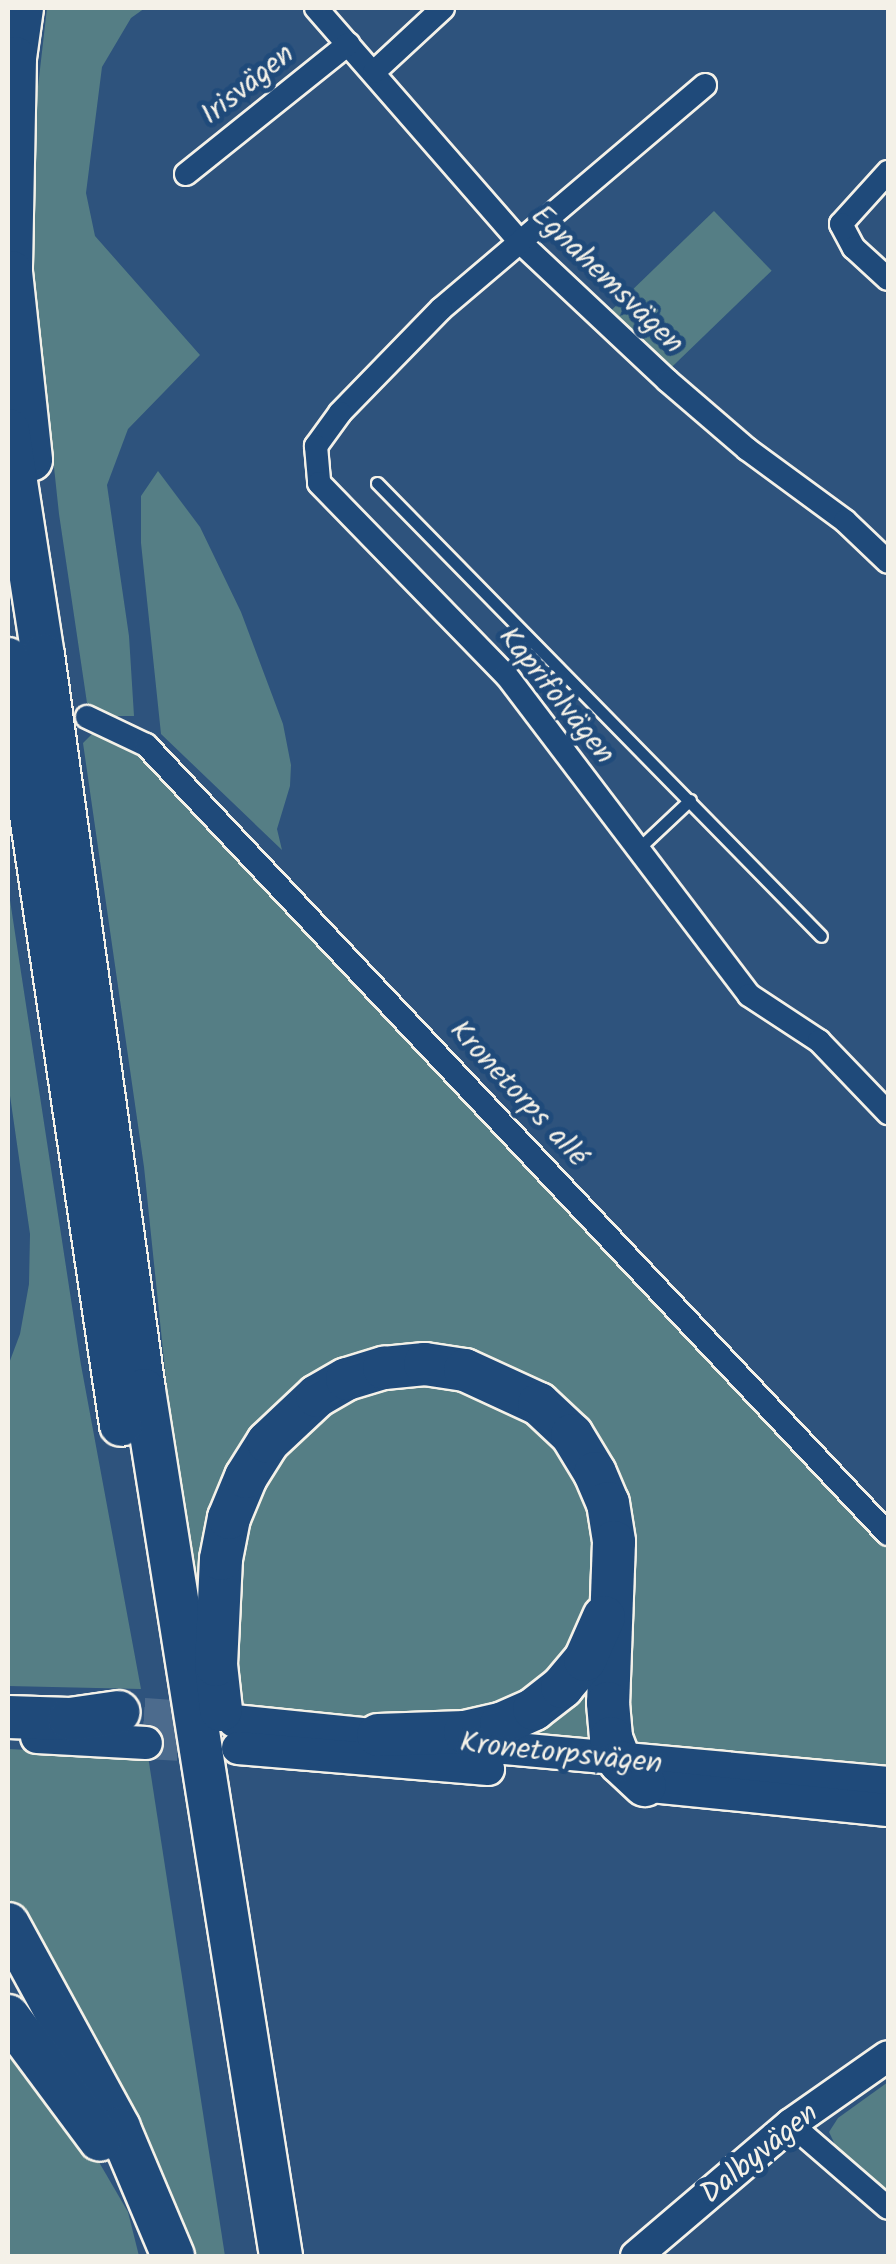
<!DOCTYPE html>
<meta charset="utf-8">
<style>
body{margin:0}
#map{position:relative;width:896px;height:2264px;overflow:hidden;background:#2e537d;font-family:Kalam,sans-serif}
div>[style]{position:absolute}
.green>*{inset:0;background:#557e85;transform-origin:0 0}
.secondary-tunnel>*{height:32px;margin-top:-16px;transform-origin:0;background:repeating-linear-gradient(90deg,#4c6b8d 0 32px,transparent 0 48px)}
.roads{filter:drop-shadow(2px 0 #f4f1e8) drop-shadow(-2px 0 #f4f1e8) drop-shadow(0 2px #f4f1e8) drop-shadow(0 -2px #f4f1e8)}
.service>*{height:11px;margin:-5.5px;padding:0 5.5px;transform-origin:5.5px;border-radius:5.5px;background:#1f4a7a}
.minor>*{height:22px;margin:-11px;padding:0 11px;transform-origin:11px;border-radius:11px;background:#1f4a7a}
.tertiary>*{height:30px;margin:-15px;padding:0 15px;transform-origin:15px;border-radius:15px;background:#1f4a7a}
.secondary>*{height:32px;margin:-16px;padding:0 16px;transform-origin:16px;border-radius:16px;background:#1f4a7a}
.motorway>*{height:42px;margin:-21px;padding:0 21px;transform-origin:21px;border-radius:21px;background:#1f4a7a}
span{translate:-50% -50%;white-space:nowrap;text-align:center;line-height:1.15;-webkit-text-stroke:10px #1f4a7a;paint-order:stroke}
.street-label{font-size:30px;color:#f4f1e8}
.frame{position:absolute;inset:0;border:10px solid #f4f1e8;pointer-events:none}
</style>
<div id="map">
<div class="green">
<i style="clip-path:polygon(47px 8px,145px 8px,131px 18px,102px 67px,86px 193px,95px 236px,200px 355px,128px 429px,107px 485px,129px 636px,134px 716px,105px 716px,87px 703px,59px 514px,32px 261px,32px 139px)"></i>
<i style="left:714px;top:211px;width:83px;height:142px;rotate:46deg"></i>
<i style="clip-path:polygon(158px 471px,200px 527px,241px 612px,283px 724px,291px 765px,290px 786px,277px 829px,282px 850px,161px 734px,141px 543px,141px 496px)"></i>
<i style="clip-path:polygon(94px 732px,141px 758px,165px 778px,888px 1547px,888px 1773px,626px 1746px,623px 1530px,484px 1361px,286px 1405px,205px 1642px,168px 1399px,144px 1167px,83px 743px)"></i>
<i style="clip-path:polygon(8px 887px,81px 1365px,141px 1689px,8px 1686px,8px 1366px,20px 1334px,29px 1284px,30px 1234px,8px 1082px)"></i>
<i style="clip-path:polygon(411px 1375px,523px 1406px,585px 1478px,602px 1573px,574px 1652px,510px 1706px,393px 1720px,235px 1703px,237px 1532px,298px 1423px)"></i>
<i style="clip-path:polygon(597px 1657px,602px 1752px,485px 1738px)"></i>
<i style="clip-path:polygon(8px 1749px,148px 1756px,225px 2256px,186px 2256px,8px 1903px)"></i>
<i style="clip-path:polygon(8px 2041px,96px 2157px,128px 2212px,139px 2256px,8px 2256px)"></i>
<i style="clip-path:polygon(888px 2082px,888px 2194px,838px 2151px,829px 2132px,838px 2118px)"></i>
</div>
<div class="secondary-tunnel">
<i style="left:144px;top:1714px;width:71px;rotate:4deg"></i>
<i style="left:146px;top:1743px;width:75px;rotate:3.1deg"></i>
</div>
<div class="roads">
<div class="service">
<i style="left:377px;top:483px;width:634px;rotate:45.57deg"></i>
<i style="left:639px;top:848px;width:70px;rotate:-43.3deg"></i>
</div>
<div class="minor">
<i style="left:316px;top:8px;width:310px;rotate:48.9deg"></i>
<i style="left:520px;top:242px;width:203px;rotate:43.2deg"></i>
<i style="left:668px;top:381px;width:104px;rotate:40.7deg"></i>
<i style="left:747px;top:449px;width:122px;rotate:36.3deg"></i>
<i style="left:845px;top:521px;width:59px;rotate:43.6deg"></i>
<i style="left:374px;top:72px;width:94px;rotate:-42.8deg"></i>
<i style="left:705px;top:85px;width:346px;rotate:139.7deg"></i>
<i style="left:441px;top:309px;width:145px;rotate:134.2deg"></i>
<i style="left:340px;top:413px;width:41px;rotate:126deg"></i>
<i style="left:316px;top:446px;width:37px;rotate:85deg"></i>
<i style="left:319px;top:483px;width:269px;rotate:45.8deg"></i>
<i style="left:507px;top:676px;width:400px;rotate:52.8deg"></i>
<i style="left:749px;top:995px;width:84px;rotate:33.3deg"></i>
<i style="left:819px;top:1041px;width:100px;rotate:46.2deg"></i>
<i style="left:888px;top:172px;width:70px;rotate:132.1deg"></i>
<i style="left:841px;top:224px;width:27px;rotate:62deg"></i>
<i style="left:854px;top:248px;width:46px;rotate:42.4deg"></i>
<i style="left:186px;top:174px;width:208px;rotate:-38.7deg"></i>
<i style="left:87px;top:717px;width:65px;rotate:25.4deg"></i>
<i style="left:146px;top:745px;width:1083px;rotate:46.76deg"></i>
<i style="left:791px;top:2124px;width:128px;rotate:40.9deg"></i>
</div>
<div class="tertiary">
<i style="left:636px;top:2256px;width:204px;rotate:-40.4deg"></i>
<i style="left:791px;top:2124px;width:118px;rotate:-35deg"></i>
</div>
<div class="secondary">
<i style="left:234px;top:1721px;width:168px;rotate:5.8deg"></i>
<i style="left:37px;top:1737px;width:109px;rotate:3.2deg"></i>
<i style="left:450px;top:1743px;width:440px;rotate:5.2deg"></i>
<i style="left:238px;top:1748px;width:251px;rotate:4.8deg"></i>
<i style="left:651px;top:1786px;width:238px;rotate:5.8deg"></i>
</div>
<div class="motorway">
<i style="left:22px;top:8px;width:50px;rotate:98deg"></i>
<i style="left:15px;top:58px;width:214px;rotate:91.1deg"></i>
<i style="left:11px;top:272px;width:189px;rotate:83.9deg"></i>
<i style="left:8px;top:430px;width:228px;rotate:81.2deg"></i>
<i style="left:43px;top:655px;width:742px;rotate:82.18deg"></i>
<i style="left:144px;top:1390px;width:877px;rotate:81.01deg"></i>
<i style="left:8px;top:659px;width:774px;rotate:81.61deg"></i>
<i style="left:221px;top:1710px;width:45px;rotate:-96.3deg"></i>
<i style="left:216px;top:1665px;width:106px;rotate:-87.3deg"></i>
<i style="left:221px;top:1559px;width:42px;rotate:-79deg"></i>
<i style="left:229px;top:1518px;width:44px;rotate:-67.5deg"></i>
<i style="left:246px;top:1477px;width:41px;rotate:-57.8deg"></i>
<i style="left:268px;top:1442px;width:67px;rotate:-43.2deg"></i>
<i style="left:317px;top:1396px;width:34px;rotate:-30deg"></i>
<i style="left:347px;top:1379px;width:39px;rotate:-17deg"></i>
<i style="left:384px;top:1368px;width:41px;rotate:-5.6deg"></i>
<i style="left:425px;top:1364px;width:40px;rotate:8.5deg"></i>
<i style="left:465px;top:1370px;width:81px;rotate:24.7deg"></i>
<i style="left:539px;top:1404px;width:45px;rotate:43.2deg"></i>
<i style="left:572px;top:1435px;width:44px;rotate:58.8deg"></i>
<i style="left:595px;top:1473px;width:33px;rotate:67deg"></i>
<i style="left:608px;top:1503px;width:39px;rotate:81deg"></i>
<i style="left:614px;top:1542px;width:161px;rotate:92.1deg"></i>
<i style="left:608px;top:1703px;width:35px;rotate:85deg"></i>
<i style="left:611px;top:1738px;width:26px;rotate:69deg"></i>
<i style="left:620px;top:1762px;width:34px;rotate:43deg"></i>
<i style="left:8px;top:1717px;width:62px;rotate:1.8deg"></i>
<i style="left:70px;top:1719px;width:49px;rotate:-8.1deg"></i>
<i style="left:378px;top:1735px;width:87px;rotate:-2deg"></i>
<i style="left:465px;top:1732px;width:37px;rotate:-13deg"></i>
<i style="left:501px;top:1724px;width:36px;rotate:-24deg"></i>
<i style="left:534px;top:1709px;width:36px;rotate:-38deg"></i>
<i style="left:562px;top:1687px;width:35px;rotate:-50deg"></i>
<i style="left:585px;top:1660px;width:47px;rotate:-66.2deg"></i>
<i style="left:8px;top:1924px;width:232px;rotate:61.4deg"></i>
<i style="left:119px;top:2128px;width:139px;rotate:67.1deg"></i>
<i style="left:8px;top:2016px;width:154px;rotate:53.4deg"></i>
</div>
</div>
<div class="street-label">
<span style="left:248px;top:85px;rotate:-39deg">Irisvägen</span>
<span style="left:607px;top:280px;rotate:44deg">Egnahemsvägen</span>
<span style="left:556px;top:696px;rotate:51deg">Kaprifolvägen</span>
<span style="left:518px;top:1094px;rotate:47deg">Kronetorps allé</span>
<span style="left:561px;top:1754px;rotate:6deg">Kronetorpsvägen</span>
<span style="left:760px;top:2154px;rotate:-39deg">Dalbyvägen</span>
</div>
<div class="frame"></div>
</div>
